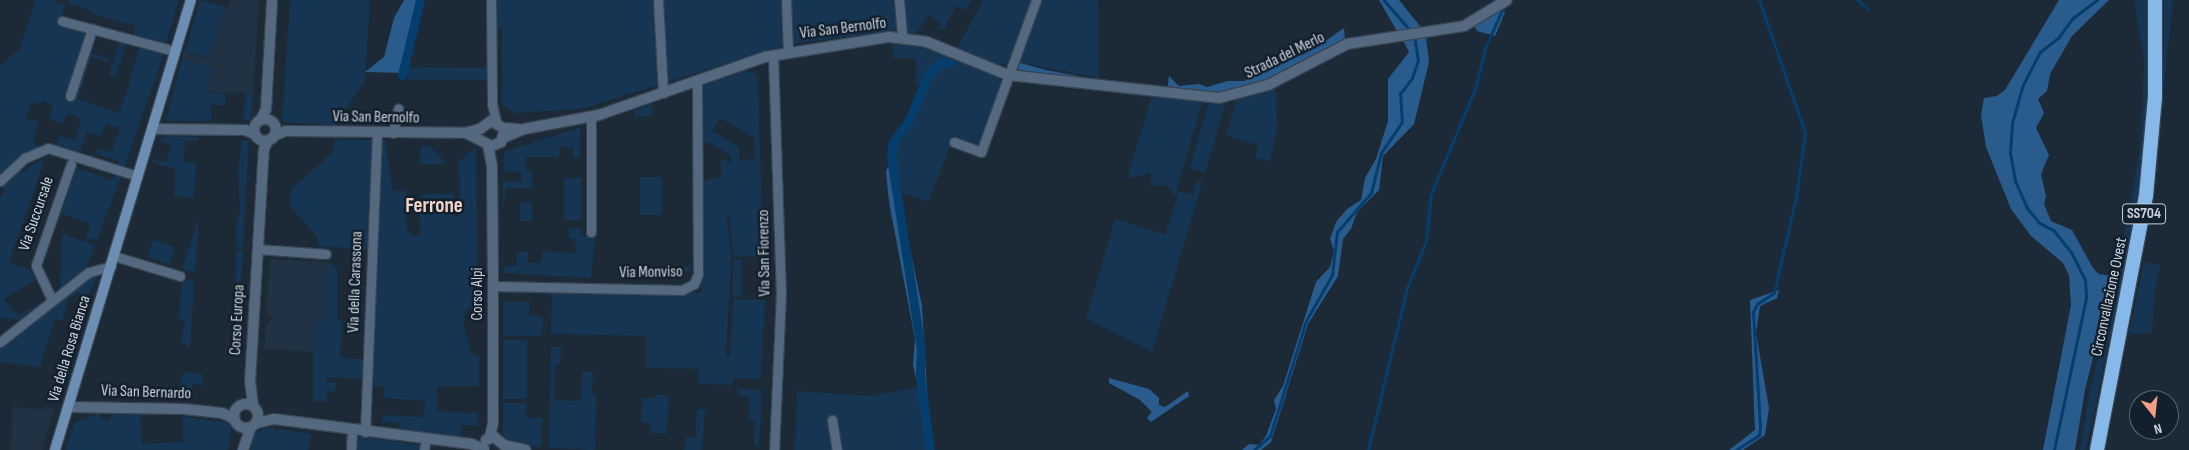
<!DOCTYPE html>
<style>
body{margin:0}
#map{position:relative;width:2189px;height:450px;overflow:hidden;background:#1c2936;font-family:"Sofia Sans Condensed",sans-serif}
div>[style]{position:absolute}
.built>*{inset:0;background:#203244}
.green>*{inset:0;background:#163552;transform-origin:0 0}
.forest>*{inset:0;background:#295c8d}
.stream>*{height:2.5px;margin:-1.25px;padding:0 1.25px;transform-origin:1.25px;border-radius:1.25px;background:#053e6d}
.canal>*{height:9px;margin:-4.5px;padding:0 4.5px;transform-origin:4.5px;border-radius:4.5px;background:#053e6d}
.roads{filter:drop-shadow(1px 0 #384451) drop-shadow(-1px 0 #384451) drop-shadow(0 1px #384451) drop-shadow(0 -1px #384451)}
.minor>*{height:9px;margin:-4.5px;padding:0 4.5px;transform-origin:4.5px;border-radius:4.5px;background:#546980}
.tertiary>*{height:10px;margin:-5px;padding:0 5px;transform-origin:5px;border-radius:5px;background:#546980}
.tertiary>.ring{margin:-5px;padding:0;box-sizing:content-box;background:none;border:10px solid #546980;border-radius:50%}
.secondary>*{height:10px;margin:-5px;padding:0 5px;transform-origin:5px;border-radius:5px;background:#6c8eb2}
.trunk>*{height:14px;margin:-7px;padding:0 7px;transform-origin:7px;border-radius:7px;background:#87b8ea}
span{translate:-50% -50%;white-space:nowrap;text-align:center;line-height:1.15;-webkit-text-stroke:5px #121f2c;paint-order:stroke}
.shield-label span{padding:1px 4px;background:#121f2c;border:1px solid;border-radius:4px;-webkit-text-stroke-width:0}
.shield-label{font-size:15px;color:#cad3dc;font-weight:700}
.street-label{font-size:16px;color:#cad3dc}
.district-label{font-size:21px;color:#f5d5c9;font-weight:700}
.north{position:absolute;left:2129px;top:390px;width:50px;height:50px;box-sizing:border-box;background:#121f2c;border:1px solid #5c6772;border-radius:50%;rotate:164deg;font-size:14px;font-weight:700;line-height:20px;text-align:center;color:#cad3dc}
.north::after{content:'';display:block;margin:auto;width:18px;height:22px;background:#f39f83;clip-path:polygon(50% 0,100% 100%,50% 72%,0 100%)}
</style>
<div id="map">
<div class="built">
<i style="clip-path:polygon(230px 0,259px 0,253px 92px,206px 93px,213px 68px,182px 59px,184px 51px,209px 59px,224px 7px,227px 8px)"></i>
<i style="clip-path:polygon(270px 259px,327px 262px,325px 323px,316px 323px,313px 352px,264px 349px,266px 325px,273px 319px,266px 312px)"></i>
<i style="clip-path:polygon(12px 407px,54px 409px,42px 450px,11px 450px)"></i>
</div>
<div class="green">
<i style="clip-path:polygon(36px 0,52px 0,65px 5px,60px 23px,88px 31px,68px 95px,75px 97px,89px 52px,109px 58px,108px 62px,91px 57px,78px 99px,120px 113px,140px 46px,164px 53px,124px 169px,119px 167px,118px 161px,95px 153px,97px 148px,112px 152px,120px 128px,106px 124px,101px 136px,87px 132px,80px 153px,56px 145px,60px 135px,75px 140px,82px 118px,67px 113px,63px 124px,49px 119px,53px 104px,43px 101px,41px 105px,32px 102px,26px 118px,39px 122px,33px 140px,38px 147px,20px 157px,0 174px,0 66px,20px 48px)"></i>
<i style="clip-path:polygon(69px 0,179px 0,165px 46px,133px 37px,135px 26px,92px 14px,92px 11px,68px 4px)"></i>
<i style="left:200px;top:0;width:25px;height:53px;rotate:16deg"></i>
<i style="clip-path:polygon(290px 0,370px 0,365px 81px,335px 125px,282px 122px)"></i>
<i style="clip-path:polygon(496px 0,653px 0,658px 85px,581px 109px,513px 113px,502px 104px,502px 29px,497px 29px)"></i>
<i style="clip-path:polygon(662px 0,781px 0,784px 46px,667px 82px)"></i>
<i style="clip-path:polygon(790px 0,894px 0,897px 30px,792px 44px)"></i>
<i style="clip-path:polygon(903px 0,972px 0,967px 10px,956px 6px,944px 29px,936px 29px,940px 24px,929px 14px,915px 36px,906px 35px)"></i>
<i style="clip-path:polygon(983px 0,1033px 0,1008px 65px,1002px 63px,999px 69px,957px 49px)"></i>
<i style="clip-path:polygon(1040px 0,1098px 0,1099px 78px,1017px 62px)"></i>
<i style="clip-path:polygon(2134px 0,2148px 0,2149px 15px,2148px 115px,2139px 204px,2119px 312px,2110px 336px,2086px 450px,2080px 450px,2090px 390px,2115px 289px,2141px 141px,2144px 62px)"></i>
<i style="clip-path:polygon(2164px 0,2173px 0,2161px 113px,2164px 39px)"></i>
<i style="clip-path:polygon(892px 41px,930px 47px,995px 75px,1002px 82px,980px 149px,953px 139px,928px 202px,900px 192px,895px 147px,929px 85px,916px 85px,916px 58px,893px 58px)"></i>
<i style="clip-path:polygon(123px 42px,127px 43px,115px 77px,109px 75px,119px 44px)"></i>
<i style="clip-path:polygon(182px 59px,213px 68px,206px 93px,225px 94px,225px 105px,211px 105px,211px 121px,166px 121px)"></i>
<i style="clip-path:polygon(406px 67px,486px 68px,486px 80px,409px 80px,404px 73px)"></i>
<i style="clip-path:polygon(evenodd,745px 71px,755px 73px,758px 80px,763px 256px,733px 257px,730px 218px,727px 217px,731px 258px,726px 356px,730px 356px,733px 299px,765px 300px,761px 379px,733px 378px,733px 385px,698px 384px,699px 369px,646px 368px,646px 336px,551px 334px,552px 294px,503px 293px,503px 289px,701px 293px,702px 182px,721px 176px,721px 159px,731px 163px,731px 155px,708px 142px,702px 142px,702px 86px,745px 71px,720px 118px,754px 138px,755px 159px,739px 160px,739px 147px,712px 131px,720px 118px)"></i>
<i style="clip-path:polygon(1276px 83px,1277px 128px,1270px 162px,1255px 157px,1258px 145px,1226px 135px,1238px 97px)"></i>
<i style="clip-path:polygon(1097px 89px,1203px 100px,1175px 196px,1166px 185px,1151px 186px,1150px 173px,1127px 179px,1152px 95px,1141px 97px)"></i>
<i style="clip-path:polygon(245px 91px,253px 92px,251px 120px,244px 120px)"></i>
<i style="clip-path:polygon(1227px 99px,1205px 173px,1190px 168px,1209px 101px)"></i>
<i style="clip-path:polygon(652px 104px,652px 116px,635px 117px,635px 110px)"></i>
<i style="clip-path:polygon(580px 127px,580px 158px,573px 158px,573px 147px,560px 147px,559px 157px,526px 157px,526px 170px,532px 171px,532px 188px,506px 188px,503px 213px,503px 181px,521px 182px,521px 172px,503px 171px,504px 152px)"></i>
<i style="clip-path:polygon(167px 136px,198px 137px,198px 141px,185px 140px,184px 162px,196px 163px,194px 198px,174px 196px,175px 169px,152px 162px,152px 159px,166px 162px,171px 145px,159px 140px)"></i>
<i style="clip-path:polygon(334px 139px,373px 140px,368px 250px,317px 246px,318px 238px,290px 206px,291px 189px,333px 152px)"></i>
<i style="clip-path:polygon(242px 140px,249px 140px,243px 247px,236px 247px,236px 225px,240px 210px,238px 172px)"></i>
<i style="clip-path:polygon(380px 140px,385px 140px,393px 191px,406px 191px,406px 229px,414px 236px,420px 234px,419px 198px,424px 194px,454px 194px,455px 216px,460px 216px,459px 162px,476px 146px,478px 304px,465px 310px,464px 327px,471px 353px,479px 357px,479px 386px,437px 386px,437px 412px,478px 413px,478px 426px,462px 425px,460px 438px,399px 431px,399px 423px,382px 422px,382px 415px,423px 417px,425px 401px,383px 398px,384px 386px,371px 386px)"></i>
<i style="clip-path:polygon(421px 146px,430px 146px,446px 164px,419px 164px)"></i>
<i style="clip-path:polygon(38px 161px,44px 162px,9px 262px,30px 270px,36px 279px,4px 299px,18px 316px,46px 299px,19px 320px,0 318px,0 197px,5px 190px,0 186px,19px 168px,23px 172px)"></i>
<i style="clip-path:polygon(77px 168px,111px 180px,116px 175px,121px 177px,97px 240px,86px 237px,90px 224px,61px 213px)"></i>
<i style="left:640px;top:177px;width:22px;height:38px"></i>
<i style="left:564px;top:178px;width:17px;height:42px"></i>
<i style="clip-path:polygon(1196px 181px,1202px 183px,1152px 352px,1086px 319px,1115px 219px,1165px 235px,1179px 191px,1193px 194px)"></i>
<i style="left:520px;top:202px;width:12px;height:19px"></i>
<i style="clip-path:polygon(199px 217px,195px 273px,182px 269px)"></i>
<i style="clip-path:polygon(569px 228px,581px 228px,581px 236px,595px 237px,591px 278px,504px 273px,504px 266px,517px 266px,517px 252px,528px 252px,528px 263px,542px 263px,542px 252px,575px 253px,576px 239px,569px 239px)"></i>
<i style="clip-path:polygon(62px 234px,95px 245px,85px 270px,60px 289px)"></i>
<i style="left:153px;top:240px;width:23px;height:18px;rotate:18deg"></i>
<i style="clip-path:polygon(236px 250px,243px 250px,237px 355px,231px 355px,231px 331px,235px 317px)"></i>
<i style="left:733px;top:260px;width:9px;height:37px"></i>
<i style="clip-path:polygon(327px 262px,337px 268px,337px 320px,342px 320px,340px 358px,365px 359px,364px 379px,327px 377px,327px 383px,336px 383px,335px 392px,327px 391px,326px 402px,313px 401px,313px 352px,316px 322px,325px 323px)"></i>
<i style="clip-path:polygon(2144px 262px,2161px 265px,2155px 288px,2152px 333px,2129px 335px)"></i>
<i style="clip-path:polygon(667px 267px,690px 267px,690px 271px,680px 271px,680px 276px,641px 276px,641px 273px,666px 273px)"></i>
<i style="clip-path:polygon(92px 274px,98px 276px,88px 296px,77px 293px,69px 298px,62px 321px,55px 319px,40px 367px,0 362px,0 347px)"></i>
<i style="clip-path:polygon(182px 279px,194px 281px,190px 348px,181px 343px,185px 320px,179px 318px)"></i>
<i style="clip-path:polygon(503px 302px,529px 302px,529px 315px,543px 316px,542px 336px,503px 336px)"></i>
<i style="left:503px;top:340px;width:24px;height:59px"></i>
<i style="clip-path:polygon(551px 347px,561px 347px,560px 364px,555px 365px,554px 400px,581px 401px,582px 372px,593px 372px,592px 394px,596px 394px,595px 450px,549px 448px)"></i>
<i style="clip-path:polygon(184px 372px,203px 374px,202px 385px,192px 384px,192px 398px,175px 397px)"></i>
<i style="clip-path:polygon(918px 387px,932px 450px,795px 450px,797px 391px,871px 396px)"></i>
<i style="clip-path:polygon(738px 389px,762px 390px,759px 446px,754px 445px,755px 421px,748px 420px,750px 399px,748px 396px,738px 395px)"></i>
<i style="clip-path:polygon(656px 395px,669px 395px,667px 434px,650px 433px,650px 423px,641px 422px,642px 398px,656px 398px)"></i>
<i style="clip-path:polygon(503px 403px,526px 403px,526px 418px,542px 418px,541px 447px,515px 444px,503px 435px)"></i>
<i style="clip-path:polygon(697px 409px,705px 409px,702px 450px,684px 450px,686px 437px,695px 438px)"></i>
<i style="clip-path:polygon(100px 413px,101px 418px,109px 422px,112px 413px,140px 413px,142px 444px,183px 442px,182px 416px,232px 424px,228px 450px,66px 450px,74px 423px)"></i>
<i style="clip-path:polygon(265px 427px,311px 434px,308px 450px,251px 450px,253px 436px)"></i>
<i style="clip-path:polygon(355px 436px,420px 445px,418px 450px,354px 450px)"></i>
</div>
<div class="forest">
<i style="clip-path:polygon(404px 0,424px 0,404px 73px,365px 72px,384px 57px,394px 18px)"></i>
<i style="clip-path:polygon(1379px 0,1399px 0,1424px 31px,1398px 33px)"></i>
<i style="clip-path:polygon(2059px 0,2109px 0,2072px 36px,2050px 74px,2047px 91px,2038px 99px,2044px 113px,2036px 128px,2049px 155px,2041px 174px,2046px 196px,2044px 204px,2051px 221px,2072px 230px,2093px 268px,2099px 274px,2113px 276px,2085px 390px,2075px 450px,2043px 450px,2071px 305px,2069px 275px,2063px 263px,2031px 236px,2011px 209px,1986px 147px,1981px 115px,1984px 98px,1997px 96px,2005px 90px)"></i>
<i style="clip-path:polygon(1501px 8px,1505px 12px,1495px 36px,1477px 31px,1474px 26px)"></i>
<i style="clip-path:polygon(1344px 28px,1345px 41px,1272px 80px,1224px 95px,1167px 92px,1169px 76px,1179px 86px,1199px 84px,1207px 87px,1228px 81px,1244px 81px,1317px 47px)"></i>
<i style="clip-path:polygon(1426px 37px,1429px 62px,1414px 124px,1383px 156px,1379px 190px,1357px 212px,1351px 229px,1343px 239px,1338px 276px,1308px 324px,1271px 442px,1261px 450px,1242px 450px,1249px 444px,1259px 445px,1266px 436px,1276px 409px,1274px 400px,1283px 386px,1316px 282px,1330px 267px,1334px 251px,1330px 239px,1336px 222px,1347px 209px,1361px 200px,1365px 178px,1376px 159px,1388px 121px,1388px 79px,1409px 52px,1402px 38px)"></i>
<i style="clip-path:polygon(1017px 62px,1046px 70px,1153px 90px,1021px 72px,1016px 67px)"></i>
<i style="clip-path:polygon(895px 147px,901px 206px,922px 306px,930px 440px,913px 365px,915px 339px,889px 202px,886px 172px)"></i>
<i style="clip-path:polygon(1779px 290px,1777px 298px,1760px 306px,1756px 333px,1769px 408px,1765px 435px,1743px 450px,1729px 450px,1755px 430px,1750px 300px)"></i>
<i style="clip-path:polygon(1109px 378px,1149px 389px,1159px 398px,1159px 405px,1165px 407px,1188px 391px,1189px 396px,1151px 422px,1147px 418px,1152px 412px,1140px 400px,1109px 383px)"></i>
</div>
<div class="stream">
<i style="left:1384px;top:0;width:43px;rotate:48.8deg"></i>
<i style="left:1858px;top:0;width:13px;rotate:42deg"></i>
<i style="left:1254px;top:450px;width:21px;rotate:-41deg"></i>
<i style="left:1270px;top:436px;width:121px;rotate:-72.6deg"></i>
<i style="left:1306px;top:321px;width:53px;rotate:-60.5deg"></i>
<i style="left:1332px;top:275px;width:43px;rotate:-83.4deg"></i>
<i style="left:1337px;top:232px;width:52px;rotate:-48.9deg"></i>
<i style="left:1371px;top:193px;width:41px;rotate:-76deg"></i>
<i style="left:1381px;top:153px;width:37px;rotate:-56deg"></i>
<i style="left:1402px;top:122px;width:28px;rotate:-94deg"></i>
<i style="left:1400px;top:94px;width:20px;rotate:-53deg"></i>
<i style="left:1412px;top:78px;width:18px;rotate:-71deg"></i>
<i style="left:1418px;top:61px;width:24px;rotate:-99deg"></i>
<i style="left:1368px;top:450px;width:167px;rotate:-76.5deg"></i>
<i style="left:1407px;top:288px;width:51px;rotate:-68deg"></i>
<i style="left:1426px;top:241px;width:47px;rotate:-83.9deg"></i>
<i style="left:1431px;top:194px;width:114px;rotate:-67.3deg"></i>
<i style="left:1475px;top:89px;width:42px;rotate:-76.3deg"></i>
<i style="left:1485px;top:48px;width:44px;rotate:-65.8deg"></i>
<i style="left:1736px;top:450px;width:27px;rotate:-33deg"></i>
<i style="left:1759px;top:435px;width:8px;rotate:-83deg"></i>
<i style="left:1760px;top:427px;width:115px;rotate:-93.5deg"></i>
<i style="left:1753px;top:312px;width:9px;rotate:-63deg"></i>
<i style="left:1757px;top:304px;width:20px;rotate:-33deg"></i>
<i style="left:1774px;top:293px;width:98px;rotate:-77.1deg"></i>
<i style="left:1796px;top:197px;width:65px;rotate:-82deg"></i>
<i style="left:1805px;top:133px;width:141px;rotate:-109.1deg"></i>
<i style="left:2054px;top:450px;width:155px;rotate:-78.1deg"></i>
<i style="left:2086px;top:298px;width:18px;rotate:-93deg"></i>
<i style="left:2085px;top:280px;width:29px;rotate:-117deg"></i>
<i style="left:2072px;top:254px;width:29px;rotate:-128deg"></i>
<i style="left:2054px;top:231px;width:17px;rotate:-152deg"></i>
<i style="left:2039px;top:223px;width:19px;rotate:-129deg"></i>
<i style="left:2027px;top:208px;width:30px;rotate:-114deg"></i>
<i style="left:2015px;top:181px;width:28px;rotate:-100deg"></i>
<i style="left:2010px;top:153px;width:30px;rotate:-86deg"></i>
<i style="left:2012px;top:123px;width:37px;rotate:-74deg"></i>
<i style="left:2022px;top:87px;width:39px;rotate:-63deg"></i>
<i style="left:2040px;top:52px;width:24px;rotate:-38deg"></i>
<i style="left:2059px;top:37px;width:24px;rotate:-54deg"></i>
<i style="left:2073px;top:18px;width:30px;rotate:-37deg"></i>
</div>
<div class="canal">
<i style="left:402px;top:75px;width:77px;rotate:-76.5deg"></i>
<i style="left:930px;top:450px;width:76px;rotate:-97.6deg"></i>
<i style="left:920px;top:375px;width:26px;rotate:-88deg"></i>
<i style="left:921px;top:349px;width:193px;rotate:-98.9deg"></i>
<i style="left:891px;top:158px;width:16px;rotate:-83deg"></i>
<i style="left:893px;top:142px;width:27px;rotate:-54deg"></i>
<i style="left:909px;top:120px;width:49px;rotate:-67.1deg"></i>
<i style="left:928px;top:75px;width:18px;rotate:-45deg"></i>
<i style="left:941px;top:62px;width:10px"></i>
</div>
<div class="roads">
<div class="minor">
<i style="left:491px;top:0;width:104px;rotate:89.4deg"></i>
<i style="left:492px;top:104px;width:18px;rotate:77deg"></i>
<i style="left:658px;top:0;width:93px;rotate:86.9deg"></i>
<i style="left:786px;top:0;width:51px;rotate:87.8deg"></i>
<i style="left:899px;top:0;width:38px;rotate:85deg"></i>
<i style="left:62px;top:21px;width:117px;rotate:14.9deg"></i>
<i style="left:773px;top:55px;width:237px;rotate:88.1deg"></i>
<i style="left:781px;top:292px;width:158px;rotate:92.5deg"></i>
<i style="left:70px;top:96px;width:71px;rotate:-71.8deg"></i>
<i style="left:393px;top:133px;width:25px;rotate:-78deg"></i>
<i style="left:954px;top:142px;width:29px;rotate:20deg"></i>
<i style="left:981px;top:152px;width:162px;rotate:-70.1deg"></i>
<i style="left:0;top:181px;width:34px;rotate:-43deg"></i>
<i style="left:25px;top:158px;width:25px;rotate:-23deg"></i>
<i style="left:48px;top:148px;width:94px;rotate:17.3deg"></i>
<i style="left:591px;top:232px;width:115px;rotate:-90deg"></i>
<i style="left:258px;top:249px;width:68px;rotate:4.2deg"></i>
<i style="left:114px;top:256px;width:69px;rotate:16.9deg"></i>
<i style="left:493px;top:286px;width:189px;rotate:1.2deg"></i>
<i style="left:682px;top:290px;width:13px;rotate:-27deg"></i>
<i style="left:694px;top:284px;width:11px;rotate:-68deg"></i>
<i style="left:698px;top:274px;width:194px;rotate:-90.3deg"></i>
<i style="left:52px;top:300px;width:38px;rotate:-115deg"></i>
<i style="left:36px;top:265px;width:107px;rotate:-70.9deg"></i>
<i style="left:0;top:342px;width:113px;rotate:-38.2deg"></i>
<i style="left:89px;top:272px;width:23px;rotate:-15deg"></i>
<i style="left:832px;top:420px;width:30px;rotate:81deg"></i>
<i style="left:365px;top:432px;width:299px;rotate:-87.7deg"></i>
<i style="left:351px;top:450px;width:19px;rotate:-87deg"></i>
<i style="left:424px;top:450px;width:10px;rotate:-79deg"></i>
</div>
<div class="tertiary">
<i style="left:261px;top:119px;width:11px;rotate:-63deg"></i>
<i style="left:266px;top:109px;width:109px;rotate:-86.8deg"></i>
<i class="ring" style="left:254px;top:119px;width:12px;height:12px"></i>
<i style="left:152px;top:129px;width:93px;rotate:0.6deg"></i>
<i style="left:245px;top:130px;width:11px;rotate:22deg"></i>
<i style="left:466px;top:133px;width:29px;rotate:27deg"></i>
<i style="left:492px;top:146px;width:10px;rotate:-24deg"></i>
<i style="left:501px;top:142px;width:10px;rotate:-73deg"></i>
<i style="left:275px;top:135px;width:12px;rotate:-20deg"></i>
<i style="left:286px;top:131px;width:179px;rotate:0.6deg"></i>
<i style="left:465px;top:133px;width:16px;rotate:-15deg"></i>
<i style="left:480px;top:129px;width:14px;rotate:-36deg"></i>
<i style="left:491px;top:121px;width:14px;rotate:30deg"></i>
<i style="left:503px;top:128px;width:15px;rotate:4deg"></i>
<i style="left:503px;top:138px;width:23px;rotate:-23deg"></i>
<i style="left:524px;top:129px;width:76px;rotate:-10.6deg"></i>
<i style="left:599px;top:115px;width:176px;rotate:-19.3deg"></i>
<i style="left:765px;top:57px;width:126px;rotate:-9.2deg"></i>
<i style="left:889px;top:37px;width:38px;rotate:7deg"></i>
<i style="left:927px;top:42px;width:87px;rotate:22.2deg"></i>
<i style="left:1008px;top:75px;width:212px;rotate:6.2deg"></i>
<i style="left:1219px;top:98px;width:51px;rotate:-14.9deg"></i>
<i style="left:1268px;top:85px;width:89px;rotate:-27.4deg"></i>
<i style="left:1347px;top:44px;width:118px;rotate:-8.7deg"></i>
<i style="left:1464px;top:26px;width:50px;rotate:-31.2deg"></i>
<i style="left:488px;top:145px;width:21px;rotate:79deg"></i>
<i style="left:492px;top:166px;width:120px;rotate:89.5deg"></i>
<i style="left:493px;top:286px;width:137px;rotate:90deg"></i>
<i style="left:493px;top:423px;width:14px;rotate:102deg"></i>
<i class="ring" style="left:234px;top:404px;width:14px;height:14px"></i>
<i style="left:253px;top:405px;width:23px;rotate:-97deg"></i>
<i style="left:250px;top:382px;width:233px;rotate:-86.6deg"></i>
<i style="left:264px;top:149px;width:10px;rotate:-66deg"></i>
<i style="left:68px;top:407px;width:116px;rotate:1deg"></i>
<i style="left:184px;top:409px;width:38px;rotate:6deg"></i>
<i style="left:222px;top:413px;width:14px;rotate:25deg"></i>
<i style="left:257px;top:423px;width:17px;rotate:-13deg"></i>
<i style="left:274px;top:419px;width:199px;rotate:7.2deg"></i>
<i style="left:471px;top:444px;width:14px;rotate:21deg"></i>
<i style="left:486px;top:440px;width:9px;rotate:-21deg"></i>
<i style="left:494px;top:437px;width:13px;rotate:39deg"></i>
<i style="left:504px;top:445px;width:22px;rotate:13deg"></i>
<i style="left:243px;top:450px;width:24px;rotate:-71deg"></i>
</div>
<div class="secondary">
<i style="left:55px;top:450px;width:470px;rotate:-73.2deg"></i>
</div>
<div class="trunk">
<i style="left:2097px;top:450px;width:259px;rotate:-79.1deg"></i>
<i style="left:2146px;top:196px;width:98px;rotate:-84.8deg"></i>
<i style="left:2155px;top:98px;width:98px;rotate:-90deg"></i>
</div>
</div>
<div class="shield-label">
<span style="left:2144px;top:214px">SS704</span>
</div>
<div class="street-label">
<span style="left:843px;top:29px;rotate:-7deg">Via San Bernolfo</span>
<span style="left:1285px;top:56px;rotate:-26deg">Strada del Merlo</span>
<span style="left:376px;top:118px;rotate:1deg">Via San Bernolfo</span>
<span style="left:37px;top:214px;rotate:-71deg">Via Succursale</span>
<span style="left:765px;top:253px;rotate:-91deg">Via San Fiorenzo</span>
<span style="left:651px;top:273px;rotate:-1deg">Via Monviso</span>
<span style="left:356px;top:282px;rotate:-88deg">Via della Carassona</span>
<span style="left:478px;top:294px;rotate:-90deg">Corso Alpi</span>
<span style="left:2110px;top:297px;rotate:-78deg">Circonvallazione Ovest</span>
<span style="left:238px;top:320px;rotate:-87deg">Corso Europa</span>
<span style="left:70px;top:349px;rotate:-73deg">Via della Rosa Bianca</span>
<span style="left:146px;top:393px;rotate:2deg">Via San Bernardo</span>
</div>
<div class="district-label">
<span style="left:434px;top:206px">Ferrone</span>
</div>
<div class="north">N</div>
</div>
